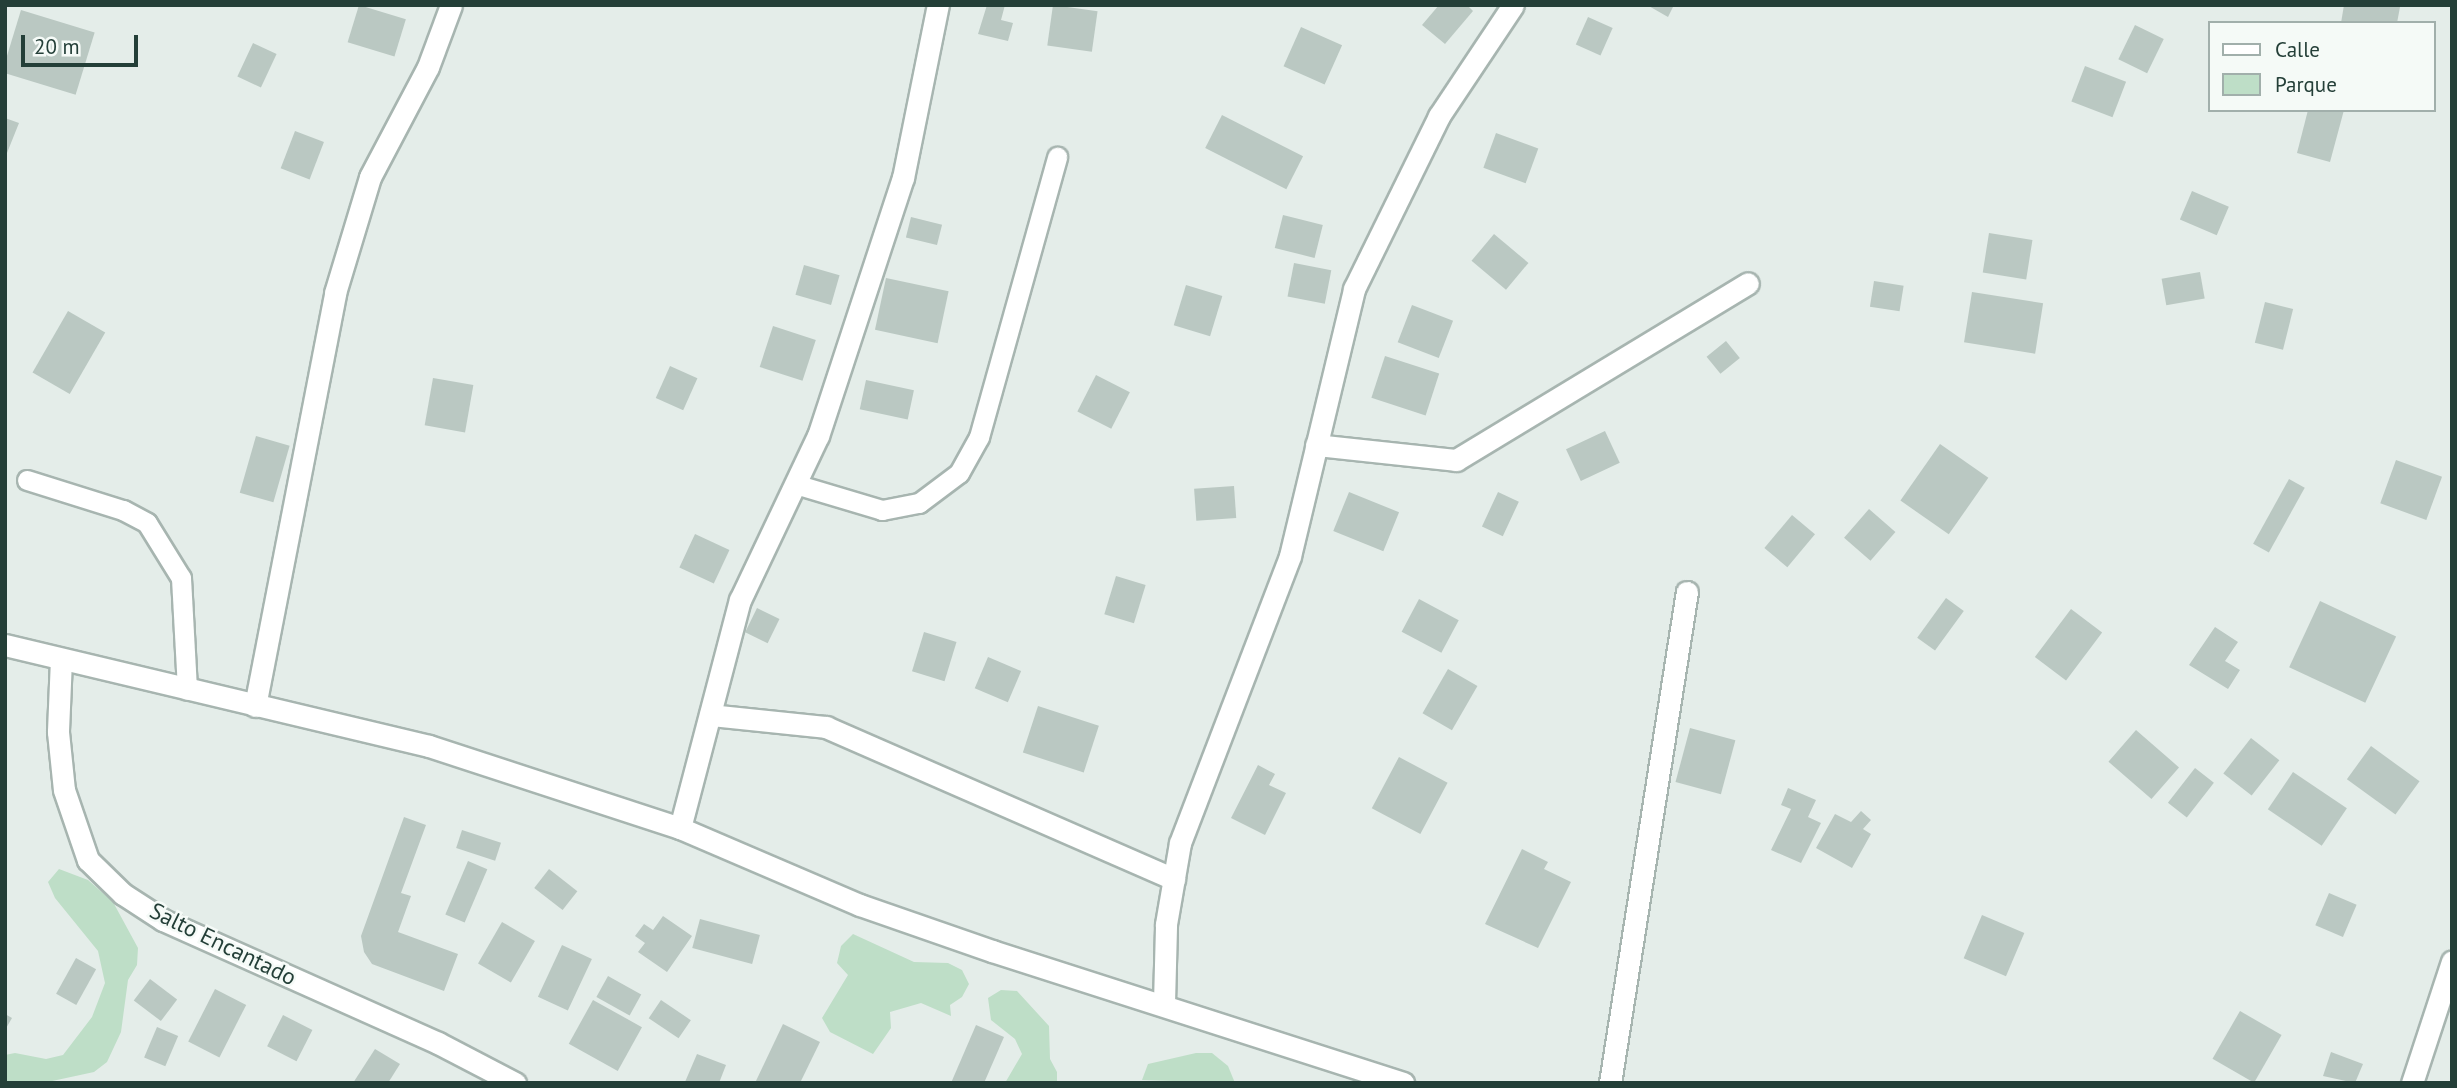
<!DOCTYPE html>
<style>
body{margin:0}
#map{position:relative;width:2457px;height:1088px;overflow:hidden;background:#e4ede9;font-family:"PT Sans",sans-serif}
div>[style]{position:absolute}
.green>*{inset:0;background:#bedec7}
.building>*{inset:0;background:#bac8c2;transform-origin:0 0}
.roads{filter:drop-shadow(2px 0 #a7b5b0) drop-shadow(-2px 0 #a7b5b0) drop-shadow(0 2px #a7b5b0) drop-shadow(0 -2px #a7b5b0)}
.lane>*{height:19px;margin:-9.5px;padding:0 9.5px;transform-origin:9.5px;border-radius:9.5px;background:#fff}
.street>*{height:21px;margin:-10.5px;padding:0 10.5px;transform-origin:10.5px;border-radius:10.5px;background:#fff}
.secondary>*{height:21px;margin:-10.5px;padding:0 10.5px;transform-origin:10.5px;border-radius:10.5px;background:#fff}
span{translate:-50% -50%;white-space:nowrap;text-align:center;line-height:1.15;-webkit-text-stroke:5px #f5faf7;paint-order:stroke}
.street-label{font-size:23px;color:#243f38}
.frame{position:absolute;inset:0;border:7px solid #243f38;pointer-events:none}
.legend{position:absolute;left:2208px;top:21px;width:228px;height:91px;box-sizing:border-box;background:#f5faf7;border:2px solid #a1afab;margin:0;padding:9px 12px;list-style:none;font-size:21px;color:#243f38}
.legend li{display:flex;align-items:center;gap:14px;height:35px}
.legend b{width:35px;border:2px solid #a1afab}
.scale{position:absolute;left:21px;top:35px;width:117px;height:32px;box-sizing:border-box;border:4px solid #243f38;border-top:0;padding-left:9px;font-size:21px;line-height:24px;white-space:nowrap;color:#243f38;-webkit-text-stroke:5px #f5faf7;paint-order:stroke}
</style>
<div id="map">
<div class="green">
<i style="clip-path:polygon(59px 869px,88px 880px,113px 902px,138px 948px,137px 965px,128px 980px,121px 1032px,107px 1062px,94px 1072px,43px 1083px,5px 1083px,5px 1055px,15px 1053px,46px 1059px,63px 1055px,92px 1017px,105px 983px,98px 951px,55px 898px,48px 882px)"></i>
<i style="clip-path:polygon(853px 934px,914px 962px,948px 963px,962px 970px,969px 984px,962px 997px,950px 1005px,951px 1016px,921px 1003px,890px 1012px,891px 1028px,873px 1054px,830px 1032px,822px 1018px,848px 975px,837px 963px,841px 946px)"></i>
<i style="clip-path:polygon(1001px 990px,1017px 991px,1049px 1026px,1050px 1059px,1057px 1072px,1057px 1083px,1005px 1083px,1022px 1054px,1015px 1039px,991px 1020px,988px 998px)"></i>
<i style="clip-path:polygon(1196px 1053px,1212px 1053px,1228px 1066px,1235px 1083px,1142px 1080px,1148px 1064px)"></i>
</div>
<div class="building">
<i style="left:359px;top:5px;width:49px;height:39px;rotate:17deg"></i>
<i style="clip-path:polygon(987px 5px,1005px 5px,1001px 20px,1013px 23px,1008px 41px,978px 34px)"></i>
<i style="left:1053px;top:5px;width:45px;height:41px;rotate:8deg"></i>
<i style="clip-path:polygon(1439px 5px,1467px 5px,1473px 11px,1445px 44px,1422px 25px)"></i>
<i style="clip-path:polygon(1647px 5px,1674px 5px,1668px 17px)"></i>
<i style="clip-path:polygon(2344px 5px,2400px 7px,2397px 23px,2341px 23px)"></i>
<i style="left:21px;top:10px;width:77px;height:65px;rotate:17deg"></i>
<i style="left:1588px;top:17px;width:27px;height:30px;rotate:24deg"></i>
<i style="left:2135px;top:25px;width:32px;height:38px;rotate:26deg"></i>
<i style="left:1301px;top:27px;width:45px;height:43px;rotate:24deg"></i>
<i style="left:253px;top:43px;width:26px;height:37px;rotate:25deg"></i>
<i style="left:2085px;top:66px;width:44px;height:38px;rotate:21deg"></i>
<i style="clip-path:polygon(2308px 110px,2344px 110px,2330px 162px,2297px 153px)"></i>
<i style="left:1222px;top:115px;width:91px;height:37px;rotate:27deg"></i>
<i style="clip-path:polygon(5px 118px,19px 123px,5px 158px)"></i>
<i style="left:295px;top:131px;width:31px;height:40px;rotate:21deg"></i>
<i style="left:1496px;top:133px;width:45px;height:37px;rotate:20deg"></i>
<i style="left:2192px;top:191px;width:40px;height:31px;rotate:23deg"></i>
<i style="left:1283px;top:215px;width:41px;height:34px;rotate:14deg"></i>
<i style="left:911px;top:217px;width:32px;height:21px;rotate:14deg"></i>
<i style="left:1989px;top:233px;width:44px;height:40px;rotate:9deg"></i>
<i style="left:1494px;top:234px;width:45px;height:35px;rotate:40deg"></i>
<i style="left:1294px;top:263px;width:38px;height:34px;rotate:11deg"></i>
<i style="left:804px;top:265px;width:37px;height:31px;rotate:16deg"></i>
<i style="left:2200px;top:272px;width:27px;height:39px;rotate:80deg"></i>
<i style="left:886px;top:278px;width:64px;height:53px;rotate:12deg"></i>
<i style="left:1874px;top:281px;width:30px;height:26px;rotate:9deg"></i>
<i style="left:1186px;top:285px;width:38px;height:42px;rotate:17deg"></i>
<i style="left:1972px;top:292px;width:72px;height:51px;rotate:9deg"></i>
<i style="left:2265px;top:302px;width:29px;height:42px;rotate:14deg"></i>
<i style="left:1412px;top:305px;width:44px;height:40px;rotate:21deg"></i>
<i style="left:68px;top:311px;width:43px;height:71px;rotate:30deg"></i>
<i style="left:773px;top:326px;width:45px;height:43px;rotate:18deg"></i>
<i style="left:1726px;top:341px;width:22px;height:25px;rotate:51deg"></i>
<i style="left:1385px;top:356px;width:57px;height:44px;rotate:18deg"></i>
<i style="left:670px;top:366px;width:30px;height:35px;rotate:24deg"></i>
<i style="left:1096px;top:375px;width:38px;height:41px;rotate:27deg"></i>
<i style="left:433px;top:378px;width:41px;height:48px;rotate:10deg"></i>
<i style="left:866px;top:380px;width:49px;height:30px;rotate:12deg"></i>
<i style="left:1605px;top:431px;width:35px;height:43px;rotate:65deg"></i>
<i style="left:256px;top:436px;width:35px;height:59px;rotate:16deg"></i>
<i style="left:1940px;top:444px;width:59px;height:69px;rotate:35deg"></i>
<i style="left:2396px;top:460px;width:49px;height:46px;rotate:20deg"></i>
<i style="left:2289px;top:479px;width:18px;height:74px;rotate:29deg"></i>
<i style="left:1234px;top:486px;width:32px;height:40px;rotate:86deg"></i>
<i style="left:1349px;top:492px;width:54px;height:42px;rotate:22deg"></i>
<i style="left:1498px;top:492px;width:23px;height:38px;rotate:25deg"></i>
<i style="left:1869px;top:509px;width:35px;height:38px;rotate:41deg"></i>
<i style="left:1792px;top:515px;width:30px;height:43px;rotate:40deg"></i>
<i style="left:695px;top:534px;width:38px;height:37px;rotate:25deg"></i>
<i style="left:1116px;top:576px;width:31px;height:40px;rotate:17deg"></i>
<i style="left:1946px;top:598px;width:22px;height:49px;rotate:36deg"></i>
<i style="left:1419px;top:599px;width:45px;height:37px;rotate:28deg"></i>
<i style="left:2320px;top:601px;width:84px;height:73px;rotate:25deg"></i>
<i style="left:757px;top:608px;width:25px;height:27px;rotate:26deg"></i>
<i style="left:2071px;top:609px;width:39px;height:60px;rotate:37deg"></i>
<i style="clip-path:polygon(2215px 627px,2238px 642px,2225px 661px,2240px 670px,2228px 689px,2189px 665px)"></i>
<i style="left:924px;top:632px;width:34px;height:41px;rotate:17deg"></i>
<i style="left:988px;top:657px;width:36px;height:34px;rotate:23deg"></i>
<i style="left:1448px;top:669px;width:34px;height:51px;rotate:30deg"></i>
<i style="left:1038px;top:706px;width:64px;height:49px;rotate:18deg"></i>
<i style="left:1690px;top:728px;width:47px;height:56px;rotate:15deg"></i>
<i style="left:2136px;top:730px;width:57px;height:42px;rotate:41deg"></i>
<i style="left:2251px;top:738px;width:36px;height:45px;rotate:38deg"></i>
<i style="left:2371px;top:746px;width:60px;height:41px;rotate:36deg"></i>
<i style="left:1399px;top:757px;width:55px;height:58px;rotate:28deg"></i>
<i style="clip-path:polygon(1258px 765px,1275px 774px,1269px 785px,1286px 793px,1265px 835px,1231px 818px)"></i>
<i style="left:2195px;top:768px;width:24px;height:44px;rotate:38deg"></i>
<i style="left:2293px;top:772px;width:65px;height:45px;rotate:34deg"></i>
<i style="clip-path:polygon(1788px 788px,1816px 800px,1808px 817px,1821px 823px,1801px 863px,1771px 850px,1791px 809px,1781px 805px)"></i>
<i style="clip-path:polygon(1861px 811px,1871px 820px,1863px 829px,1871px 834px,1852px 868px,1816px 848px,1835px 814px,1851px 822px)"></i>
<i style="clip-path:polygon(404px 817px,426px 825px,401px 893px,411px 896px,398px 932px,458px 954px,444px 991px,372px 964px,364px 952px,361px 936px)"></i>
<i style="left:462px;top:830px;width:41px;height:19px;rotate:18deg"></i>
<i style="clip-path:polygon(1522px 849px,1548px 862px,1544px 869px,1571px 882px,1538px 948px,1485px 924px)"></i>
<i style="left:468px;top:861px;width:21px;height:58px;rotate:23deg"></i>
<i style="left:549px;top:869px;width:36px;height:24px;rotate:38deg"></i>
<i style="left:2329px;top:893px;width:30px;height:35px;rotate:23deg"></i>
<i style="left:1982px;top:915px;width:46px;height:47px;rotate:23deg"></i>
<i style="clip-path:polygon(663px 916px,692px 936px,667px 972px,638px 952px,645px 943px,635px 936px,644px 924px,653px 930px)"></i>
<i style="left:700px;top:919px;width:62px;height:30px;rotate:15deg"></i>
<i style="left:502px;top:922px;width:38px;height:48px;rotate:30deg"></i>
<i style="left:562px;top:945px;width:33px;height:57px;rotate:25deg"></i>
<i style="left:76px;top:958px;width:23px;height:41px;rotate:29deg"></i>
<i style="left:608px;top:976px;width:38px;height:24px;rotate:29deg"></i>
<i style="left:150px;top:979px;width:34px;height:27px;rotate:37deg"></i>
<i style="left:215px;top:989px;width:35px;height:59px;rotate:27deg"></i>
<i style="left:593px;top:1000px;width:56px;height:50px;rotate:29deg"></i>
<i style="left:661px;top:1000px;width:36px;height:22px;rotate:34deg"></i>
<i style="left:2240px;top:1011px;width:48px;height:55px;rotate:30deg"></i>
<i style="clip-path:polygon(5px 1014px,12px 1018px,5px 1030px)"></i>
<i style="left:283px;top:1015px;width:33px;height:35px;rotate:27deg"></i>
<i style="clip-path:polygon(783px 1024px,820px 1042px,800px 1083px,755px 1083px)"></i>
<i style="clip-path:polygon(976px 1025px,1004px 1037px,984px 1083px,951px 1083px)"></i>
<i style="left:157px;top:1027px;width:23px;height:33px;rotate:23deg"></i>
<i style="clip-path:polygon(375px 1049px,400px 1064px,388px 1083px,353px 1083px)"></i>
<i style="clip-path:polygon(2331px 1052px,2363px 1064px,2355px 1083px,2323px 1076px)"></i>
<i style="clip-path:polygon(697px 1054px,726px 1065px,719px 1083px,685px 1082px)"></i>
</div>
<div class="roads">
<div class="lane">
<i style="left:27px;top:480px;width:101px;rotate:17.4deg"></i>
<i style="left:123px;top:510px;width:27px;rotate:28deg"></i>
<i style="left:147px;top:523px;width:65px;rotate:58.3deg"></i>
<i style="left:181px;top:578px;width:112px;rotate:86.9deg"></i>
<i style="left:795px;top:484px;width:91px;rotate:16.6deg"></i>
<i style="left:882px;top:510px;width:38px;rotate:-11deg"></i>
<i style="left:919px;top:503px;width:50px;rotate:-36.9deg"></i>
<i style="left:959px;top:473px;width:41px;rotate:-60.9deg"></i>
<i style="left:979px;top:437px;width:291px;rotate:-74.4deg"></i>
</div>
<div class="street">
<i style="left:1316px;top:445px;width:141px;rotate:6.1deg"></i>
<i style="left:1456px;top:460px;width:341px;rotate:-31.2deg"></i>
<i style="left:5px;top:645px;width:436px;rotate:13.4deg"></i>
<i style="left:429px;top:746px;width:264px;rotate:18.1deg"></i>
<i style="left:680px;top:828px;width:196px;rotate:23.2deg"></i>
<i style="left:860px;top:905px;width:140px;rotate:19.2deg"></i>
<i style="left:992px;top:951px;width:432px;rotate:17.8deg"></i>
<i style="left:61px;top:659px;width:73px;rotate:92.4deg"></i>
<i style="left:58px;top:732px;width:58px;rotate:84.1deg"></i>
<i style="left:64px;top:790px;width:74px;rotate:71.1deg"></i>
<i style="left:88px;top:860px;width:49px;rotate:44.2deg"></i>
<i style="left:123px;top:894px;width:48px;rotate:33deg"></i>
<i style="left:163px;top:920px;width:301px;rotate:24.1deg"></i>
<i style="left:438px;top:1043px;width:87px;rotate:27.5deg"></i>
<i style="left:255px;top:706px;width:421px;rotate:-79deg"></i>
<i style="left:335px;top:293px;width:121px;rotate:-73.2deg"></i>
<i style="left:370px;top:177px;width:124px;rotate:-62.2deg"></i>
<i style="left:428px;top:67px;width:66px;rotate:-69.6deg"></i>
<i style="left:710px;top:715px;width:117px;rotate:5.9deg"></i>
<i style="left:826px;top:727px;width:380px;rotate:23.6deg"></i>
<i style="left:680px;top:828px;width:236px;rotate:-75.3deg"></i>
<i style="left:740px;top:600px;width:182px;rotate:-64.6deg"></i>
<i style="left:818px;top:436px;width:272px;rotate:-71.8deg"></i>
<i style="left:903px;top:178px;width:177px;rotate:-78.6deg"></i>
<i style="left:1164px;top:1003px;width:79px;rotate:-88.5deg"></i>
<i style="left:1166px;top:924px;width:82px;rotate:-80.2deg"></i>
<i style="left:1180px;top:843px;width:307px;rotate:-69deg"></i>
<i style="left:1290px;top:556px;width:275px;rotate:-76.5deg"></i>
<i style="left:1354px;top:289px;width:193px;rotate:-63.8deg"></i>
<i style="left:1439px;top:116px;width:133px;rotate:-56.3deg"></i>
<i style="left:1610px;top:1083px;width:497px;rotate:-81.1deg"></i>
</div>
<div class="secondary">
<i style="left:2412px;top:1083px;width:128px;rotate:-71.8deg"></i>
</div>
</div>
<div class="street-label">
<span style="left:223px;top:944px;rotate:26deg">Salto Encantado</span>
</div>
<div class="frame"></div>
<ul class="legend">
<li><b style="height:9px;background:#fff"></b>Calle</li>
<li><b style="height:19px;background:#bedec7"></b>Parque</li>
</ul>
<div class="scale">20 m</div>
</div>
